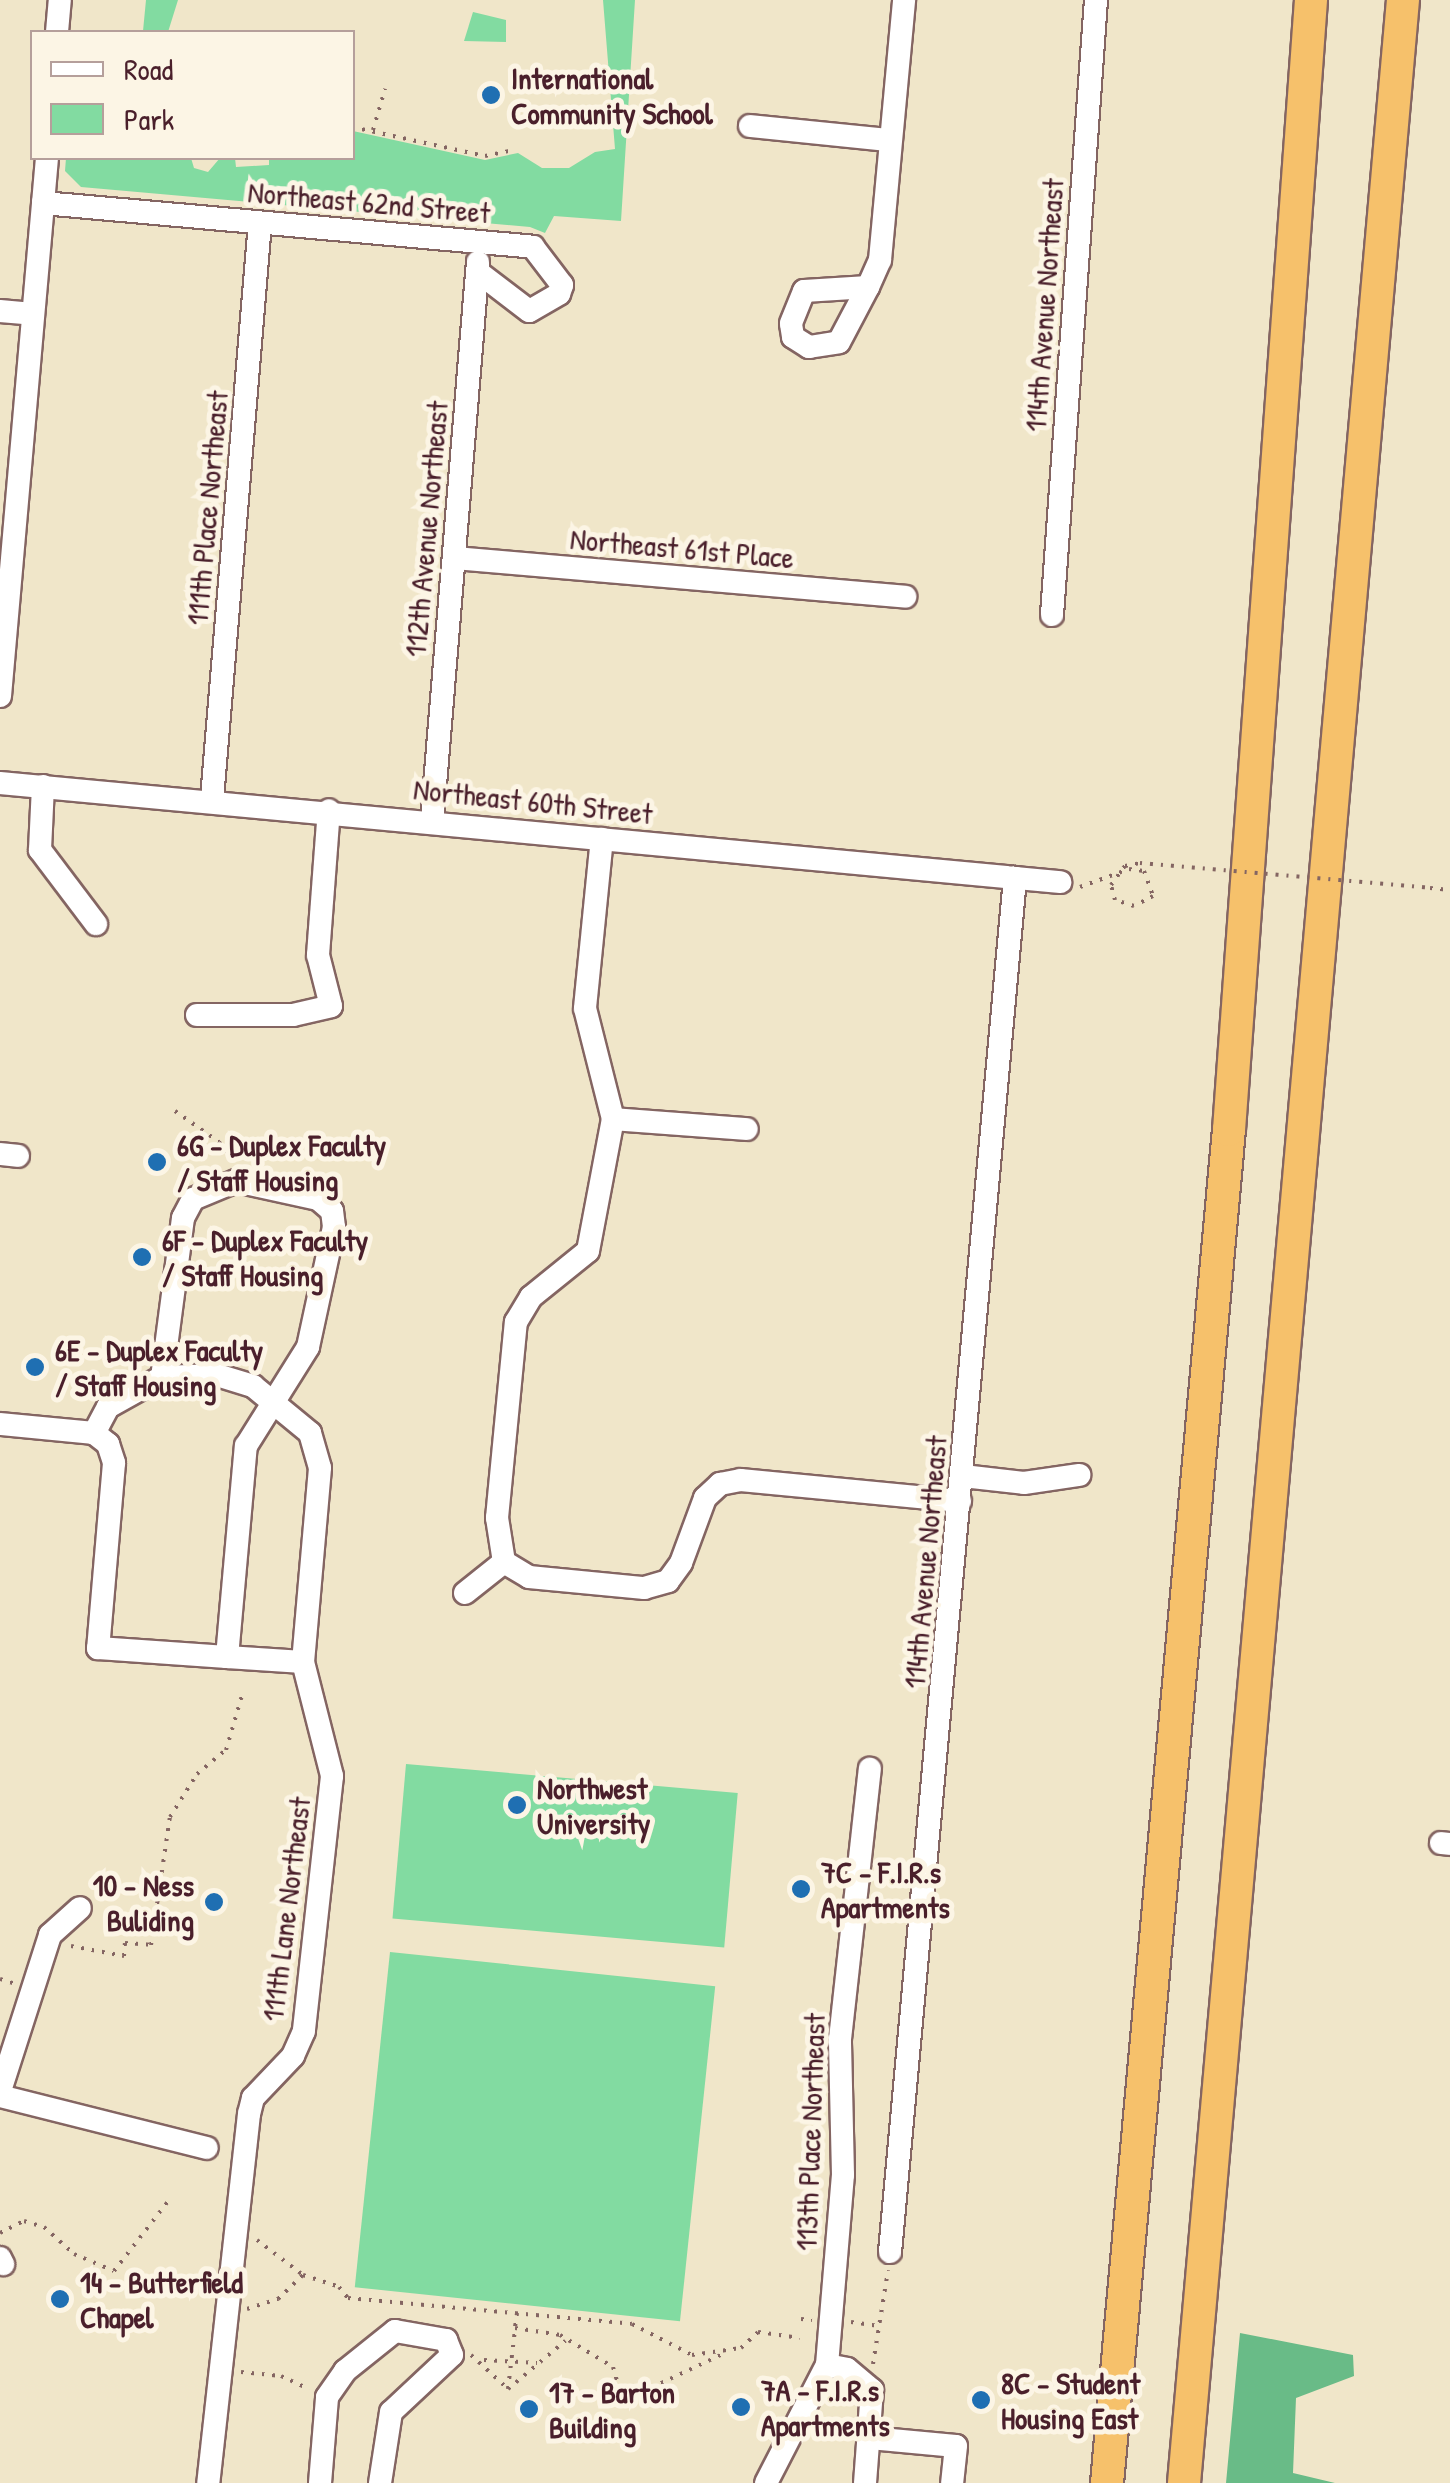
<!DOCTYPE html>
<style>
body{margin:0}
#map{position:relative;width:1450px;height:2483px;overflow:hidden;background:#f0e6c9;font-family:"Patrick Hand",sans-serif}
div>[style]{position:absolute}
.green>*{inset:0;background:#82dba1;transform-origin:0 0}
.forest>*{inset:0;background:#69bb87}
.path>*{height:4px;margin-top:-2px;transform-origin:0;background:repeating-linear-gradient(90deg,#846562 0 2.5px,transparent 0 10.5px)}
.roads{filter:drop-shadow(2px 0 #846562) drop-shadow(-2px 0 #846562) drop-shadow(0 2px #846562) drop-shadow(0 -2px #846562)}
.minor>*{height:22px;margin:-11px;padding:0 11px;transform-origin:11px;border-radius:11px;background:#fff}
.highway>*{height:32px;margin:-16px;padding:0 16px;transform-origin:16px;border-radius:16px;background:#f6c16b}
.path-bridge>*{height:4px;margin-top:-2px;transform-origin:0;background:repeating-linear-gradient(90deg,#846562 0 2.5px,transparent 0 10.5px)}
.dots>*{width:28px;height:28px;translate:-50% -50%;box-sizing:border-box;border:5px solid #fcf5e5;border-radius:50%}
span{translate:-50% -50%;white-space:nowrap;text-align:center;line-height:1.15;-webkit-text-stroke:10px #fcf5e5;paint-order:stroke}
.poi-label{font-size:30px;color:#4a1f2b;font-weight:700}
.left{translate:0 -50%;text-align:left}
.right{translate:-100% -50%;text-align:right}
.street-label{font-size:30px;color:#4a1f2b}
.legend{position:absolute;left:30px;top:30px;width:325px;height:130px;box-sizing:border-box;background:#fcf5e5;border:2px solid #b59f9b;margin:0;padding:12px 18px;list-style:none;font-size:30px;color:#4a1f2b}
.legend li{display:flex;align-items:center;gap:20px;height:50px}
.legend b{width:50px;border:2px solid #b59f9b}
</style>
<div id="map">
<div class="green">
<i style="clip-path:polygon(146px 0,178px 0,168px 32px,143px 31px)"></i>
<i style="clip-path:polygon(603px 0,635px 0,621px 221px,554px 216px,545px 233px,530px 227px,81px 187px,65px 171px,66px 158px,191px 158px,194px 168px,208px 172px,220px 158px,235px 158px,236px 167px,269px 165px,269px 158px,352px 158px,353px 131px,485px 160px,518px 153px,542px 168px,569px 168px,595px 152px,615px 149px)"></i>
<i style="clip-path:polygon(473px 12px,506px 20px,506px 42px,464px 41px)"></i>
<i style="left:406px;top:1764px;width:333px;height:155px;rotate:5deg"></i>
<i style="left:390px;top:1952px;width:327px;height:337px;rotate:6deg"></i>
</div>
<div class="forest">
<i style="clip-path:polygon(1240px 2333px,1353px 2355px,1354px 2376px,1296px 2398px,1293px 2473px,1335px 2483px,1226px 2483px)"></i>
</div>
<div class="path">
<i style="left:352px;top:127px;width:136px;rotate:12.3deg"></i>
<i style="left:485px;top:156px;width:29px;rotate:-12deg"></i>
<i style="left:373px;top:130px;width:43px;rotate:-73.7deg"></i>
<i style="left:1080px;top:887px;width:52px;rotate:-20.2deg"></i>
<i style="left:1129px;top:869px;width:15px;rotate:8deg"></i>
<i style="left:1144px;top:871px;width:27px;rotate:70deg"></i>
<i style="left:1430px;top:888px;width:20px;rotate:6deg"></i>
<i style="left:175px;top:1111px;width:54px;rotate:35.2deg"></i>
<i style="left:219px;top:1142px;width:26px;rotate:51deg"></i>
<i style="left:71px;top:1946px;width:54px;rotate:10.7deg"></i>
<i style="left:124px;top:1956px;width:13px;rotate:-86deg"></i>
<i style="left:125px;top:1943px;width:26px;rotate:4deg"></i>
<i style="left:151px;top:1945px;width:129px;rotate:-81.6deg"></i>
<i style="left:170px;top:1817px;width:51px;rotate:-57.9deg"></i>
<i style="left:197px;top:1774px;width:38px;rotate:-40deg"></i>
<i style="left:226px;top:1750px;width:60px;rotate:-73.7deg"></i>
<i style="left:0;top:1979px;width:16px;rotate:18deg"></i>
<i style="left:0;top:2233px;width:27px;rotate:-27deg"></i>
<i style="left:24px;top:2221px;width:21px;rotate:17deg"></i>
<i style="left:44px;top:2227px;width:40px;rotate:42deg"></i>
<i style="left:74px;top:2254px;width:43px;rotate:23deg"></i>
<i style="left:114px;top:2271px;width:90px;rotate:-52.2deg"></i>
<i style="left:257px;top:2240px;width:58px;rotate:37.3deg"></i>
<i style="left:303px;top:2275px;width:38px;rotate:18deg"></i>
<i style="left:339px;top:2287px;width:14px;rotate:51deg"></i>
<i style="left:348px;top:2298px;width:285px;rotate:5.2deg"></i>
<i style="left:632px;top:2324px;width:68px;rotate:27.3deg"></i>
<i style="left:692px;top:2355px;width:49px;rotate:-8.1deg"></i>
<i style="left:741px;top:2348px;width:23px;rotate:-43deg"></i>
<i style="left:758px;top:2332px;width:42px;rotate:8.1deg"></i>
<i style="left:247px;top:2309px;width:33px;rotate:-18deg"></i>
<i style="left:278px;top:2299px;width:35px;rotate:-44deg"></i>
<i style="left:517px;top:2313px;width:15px;rotate:98deg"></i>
<i style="left:515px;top:2328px;width:46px;rotate:8.8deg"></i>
<i style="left:560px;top:2335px;width:62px;rotate:31.1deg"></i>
<i style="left:613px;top:2367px;width:35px;rotate:74deg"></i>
<i style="left:623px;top:2401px;width:115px;rotate:-25.2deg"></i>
<i style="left:801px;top:2319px;width:11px;rotate:5deg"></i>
<i style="left:851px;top:2322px;width:30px;rotate:8deg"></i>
<i style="left:471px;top:2355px;width:50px;rotate:42.6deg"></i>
<i style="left:508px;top:2389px;width:75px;rotate:-40.1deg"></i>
<i style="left:484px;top:2360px;width:53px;rotate:3.2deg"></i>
<i style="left:873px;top:2364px;width:95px;rotate:-80.9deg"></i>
<i style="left:241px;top:2372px;width:40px;rotate:5.7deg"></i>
<i style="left:281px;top:2376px;width:31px;rotate:25deg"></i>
<i style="left:508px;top:2389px;width:60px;rotate:-83.3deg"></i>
</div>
<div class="roads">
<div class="minor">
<i style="left:57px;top:32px;width:32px;rotate:-85deg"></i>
<i style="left:750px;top:126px;width:140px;rotate:5.8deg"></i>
<i style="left:43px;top:203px;width:492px;rotate:5.1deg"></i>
<i style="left:533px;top:247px;width:48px;rotate:52.7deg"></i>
<i style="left:562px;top:285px;width:9px;rotate:108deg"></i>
<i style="left:559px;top:294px;width:34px;rotate:150deg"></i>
<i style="left:529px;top:311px;width:64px;rotate:-142.6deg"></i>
<i style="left:868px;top:287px;width:64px;rotate:176.4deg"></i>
<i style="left:804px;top:291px;width:35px;rotate:112deg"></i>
<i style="left:791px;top:324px;width:13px;rotate:81deg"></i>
<i style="left:793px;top:337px;width:19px;rotate:32deg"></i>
<i style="left:809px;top:347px;width:30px;rotate:-9deg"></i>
<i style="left:839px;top:342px;width:62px;rotate:-62.2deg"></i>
<i style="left:868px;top:287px;width:30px;rotate:-66deg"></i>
<i style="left:880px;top:260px;width:261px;rotate:-84.7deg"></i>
<i style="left:0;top:311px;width:33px;rotate:5deg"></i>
<i style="left:454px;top:558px;width:453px;rotate:4.9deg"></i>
<i style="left:1052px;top:615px;width:617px;rotate:-85.91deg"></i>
<i style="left:0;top:696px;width:540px;rotate:-85.01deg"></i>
<i style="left:0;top:783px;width:1065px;rotate:5.34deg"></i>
<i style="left:43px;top:786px;width:64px;rotate:92.7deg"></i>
<i style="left:40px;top:850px;width:93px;rotate:52.9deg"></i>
<i style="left:212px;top:799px;width:578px;rotate:-85.24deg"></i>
<i style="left:432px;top:821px;width:561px;rotate:-85.3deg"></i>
<i style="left:197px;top:1015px;width:96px"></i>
<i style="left:293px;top:1015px;width:39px;rotate:-13deg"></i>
<i style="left:331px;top:1006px;width:53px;rotate:-104.3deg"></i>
<i style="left:318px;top:955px;width:145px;rotate:-85.7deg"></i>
<i style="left:613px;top:1119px;width:134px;rotate:4.3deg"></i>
<i style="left:0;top:1154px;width:18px;rotate:6deg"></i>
<i style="left:162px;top:1377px;width:55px;rotate:-2.1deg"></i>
<i style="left:217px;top:1375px;width:38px;rotate:17deg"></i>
<i style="left:253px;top:1386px;width:74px;rotate:39.5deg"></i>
<i style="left:310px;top:1433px;width:36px;rotate:74deg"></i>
<i style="left:320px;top:1468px;width:195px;rotate:95deg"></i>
<i style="left:303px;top:1662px;width:118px;rotate:75.7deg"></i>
<i style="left:332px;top:1776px;width:257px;rotate:96.3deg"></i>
<i style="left:304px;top:2031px;width:27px;rotate:114deg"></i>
<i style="left:293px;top:2056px;width:58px;rotate:133.6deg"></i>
<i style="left:253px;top:2098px;width:16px;rotate:104deg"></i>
<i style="left:249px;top:2114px;width:371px;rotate:96.3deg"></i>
<i style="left:0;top:1424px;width:94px;rotate:5.5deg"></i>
<i style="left:963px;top:1476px;width:61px;rotate:6.5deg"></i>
<i style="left:1024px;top:1483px;width:56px;rotate:-8.3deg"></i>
<i style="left:504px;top:1562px;width:45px;rotate:-99deg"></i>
<i style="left:497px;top:1518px;width:197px;rotate:-84.5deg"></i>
<i style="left:516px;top:1322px;width:29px;rotate:-59deg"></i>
<i style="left:531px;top:1297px;width:73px;rotate:-38.9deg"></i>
<i style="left:588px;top:1251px;width:134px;rotate:-79.3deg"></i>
<i style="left:613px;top:1119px;width:114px;rotate:-104.2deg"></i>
<i style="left:585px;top:1008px;width:170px;rotate:-84.3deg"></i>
<i style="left:504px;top:1562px;width:29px;rotate:31deg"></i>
<i style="left:529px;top:1577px;width:116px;rotate:5.5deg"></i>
<i style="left:644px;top:1588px;width:25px;rotate:-16deg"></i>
<i style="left:668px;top:1581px;width:22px;rotate:-54deg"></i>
<i style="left:681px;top:1563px;width:69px;rotate:-69.7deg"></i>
<i style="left:705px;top:1498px;width:21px;rotate:-43deg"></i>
<i style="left:720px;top:1484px;width:21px;rotate:-11deg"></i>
<i style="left:741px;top:1480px;width:220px;rotate:5.5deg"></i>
<i style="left:465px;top:1593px;width:50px;rotate:-38.5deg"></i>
<i style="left:227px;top:1657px;width:212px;rotate:-84.9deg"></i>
<i style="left:246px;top:1446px;width:117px;rotate:-57.9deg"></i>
<i style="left:308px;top:1347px;width:123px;rotate:-77.8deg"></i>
<i style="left:334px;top:1227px;width:16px;rotate:-97deg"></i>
<i style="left:332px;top:1211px;width:18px;rotate:-139deg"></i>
<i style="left:318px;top:1199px;width:84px;rotate:-167.6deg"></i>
<i style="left:236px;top:1181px;width:47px;rotate:157.3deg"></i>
<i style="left:193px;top:1199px;width:21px;rotate:118deg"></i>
<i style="left:183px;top:1218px;width:160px;rotate:97.5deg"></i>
<i style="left:162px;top:1377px;width:62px;rotate:150.9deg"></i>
<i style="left:108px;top:1407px;width:30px;rotate:118deg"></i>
<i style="left:94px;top:1433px;width:18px;rotate:38deg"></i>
<i style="left:108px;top:1444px;width:20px;rotate:72deg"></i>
<i style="left:114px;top:1463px;width:186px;rotate:94.9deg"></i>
<i style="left:98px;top:1648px;width:129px;rotate:4deg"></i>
<i style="left:227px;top:1657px;width:76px;rotate:3.8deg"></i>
<i style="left:1441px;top:1843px;width:9px;rotate:6deg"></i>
<i style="left:0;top:2091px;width:164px;rotate:-72.2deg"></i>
<i style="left:50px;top:1935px;width:40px;rotate:-42deg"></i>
<i style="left:0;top:2096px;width:213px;rotate:14.1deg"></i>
<i style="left:890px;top:2252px;width:1380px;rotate:-84.8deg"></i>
<i style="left:0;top:2258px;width:7px;rotate:63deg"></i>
<i style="left:827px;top:2365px;width:20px;rotate:11deg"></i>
<i style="left:847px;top:2369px;width:33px;rotate:40deg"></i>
<i style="left:872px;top:2390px;width:93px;rotate:94.3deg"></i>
<i style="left:870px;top:2438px;width:86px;rotate:5.3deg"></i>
<i style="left:956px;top:2446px;width:37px;rotate:96deg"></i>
<i style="left:320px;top:2483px;width:86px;rotate:-85.3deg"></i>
<i style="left:327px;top:2397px;width:32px;rotate:-55deg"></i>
<i style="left:345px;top:2371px;width:64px;rotate:-38.7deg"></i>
<i style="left:395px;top:2331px;width:52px;rotate:10deg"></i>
<i style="left:446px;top:2340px;width:16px;rotate:68deg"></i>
<i style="left:452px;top:2355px;width:83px;rotate:136.9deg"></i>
<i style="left:391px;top:2412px;width:72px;rotate:98.8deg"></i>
<i style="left:766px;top:2483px;width:133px;rotate:-62.7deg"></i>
<i style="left:827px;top:2365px;width:191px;rotate:-85.2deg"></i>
<i style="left:843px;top:2175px;width:136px;rotate:-91.3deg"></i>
<i style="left:840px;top:2039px;width:272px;rotate:-83.7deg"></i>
</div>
<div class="highway">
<i style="left:1107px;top:2483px;width:1358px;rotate:-84.85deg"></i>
<i style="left:1229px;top:1130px;width:1133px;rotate:-85.85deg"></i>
<i style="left:1184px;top:2483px;width:2493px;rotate:-84.96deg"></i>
</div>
</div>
<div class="path-bridge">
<i style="left:1153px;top:896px;width:21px;rotate:152deg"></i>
<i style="left:1134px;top:906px;width:20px;rotate:-162deg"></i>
<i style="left:1115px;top:900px;width:16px;rotate:-105deg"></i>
<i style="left:1111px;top:885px;width:24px;rotate:-54deg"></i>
<i style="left:1125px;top:866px;width:15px;rotate:-11deg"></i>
<i style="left:1140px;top:863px;width:291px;rotate:4.9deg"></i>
</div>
<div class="dots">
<i style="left:491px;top:95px;background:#1f6fb2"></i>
<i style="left:157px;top:1162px;background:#1f6fb2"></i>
<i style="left:142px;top:1257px;background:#1f6fb2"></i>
<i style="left:35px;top:1367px;background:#1f6fb2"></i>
<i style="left:517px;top:1805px;background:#1f6fb2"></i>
<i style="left:801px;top:1889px;background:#1f6fb2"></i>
<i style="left:214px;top:1902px;background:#1f6fb2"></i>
<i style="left:60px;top:2299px;background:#1f6fb2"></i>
<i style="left:981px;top:2400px;background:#1f6fb2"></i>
<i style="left:741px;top:2407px;background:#1f6fb2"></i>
<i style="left:529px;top:2409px;background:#1f6fb2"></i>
</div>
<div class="poi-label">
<span class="left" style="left:511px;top:95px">International<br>Community School</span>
<span class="left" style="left:177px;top:1162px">6G - Duplex Faculty<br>/ Staff Housing</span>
<span class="left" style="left:162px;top:1257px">6F - Duplex Faculty<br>/ Staff Housing</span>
<span class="left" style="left:55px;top:1367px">6E - Duplex Faculty<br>/ Staff Housing</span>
<span class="left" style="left:537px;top:1805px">Northwest<br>University</span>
<span class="left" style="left:821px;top:1889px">7C - F.I.R.s<br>Apartments</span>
<span class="right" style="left:194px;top:1902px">10 - Ness<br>Buliding</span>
<span class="left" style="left:80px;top:2299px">14 - Butterfield<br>Chapel</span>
<span class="left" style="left:1001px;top:2400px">8C - Student<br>Housing East</span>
<span class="left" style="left:761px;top:2407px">7A - F.I.R.s<br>Apartments</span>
<span class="left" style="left:549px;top:2409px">17 - Barton<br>Building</span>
</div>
<div class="street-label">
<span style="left:369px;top:202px;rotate:5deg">Northeast 62nd Street</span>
<span style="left:1044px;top:305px;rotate:-86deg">114th Avenue Northeast</span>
<span style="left:207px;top:508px;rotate:-85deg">111th Place Northeast</span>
<span style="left:426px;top:529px;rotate:-85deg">112th Avenue Northeast</span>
<span style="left:682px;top:548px;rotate:5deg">Northeast 61st Place</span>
<span style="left:533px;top:801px;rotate:6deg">Northeast 60th Street</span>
<span style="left:925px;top:1562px;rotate:-85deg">114th Avenue Northeast</span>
<span style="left:286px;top:1909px;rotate:-83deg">111th Lane Northeast</span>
<span style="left:810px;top:2132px;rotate:-88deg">113th Place Northeast</span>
</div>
<ul class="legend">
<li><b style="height:12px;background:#fff"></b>Road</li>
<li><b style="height:28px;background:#82dba1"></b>Park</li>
</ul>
</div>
